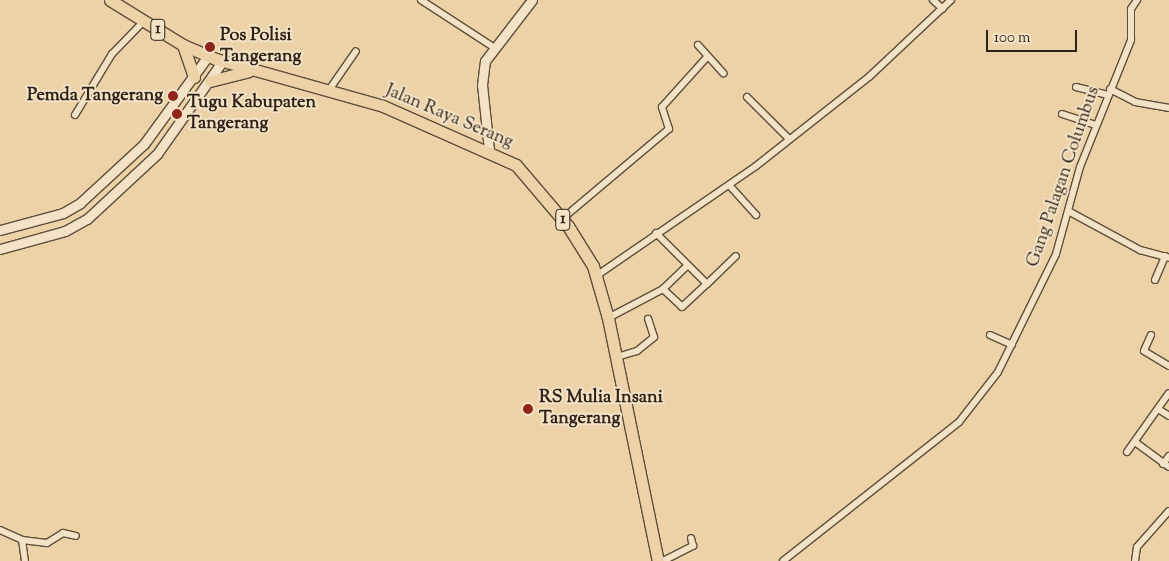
<!DOCTYPE html>
<style>
body{margin:0}
#map{position:relative;width:1169px;height:561px;overflow:hidden;background:#edd2a8;font-family:"Sorts Mill Goudy",serif}
div>[style]{position:absolute}
.roads{filter:drop-shadow(1px 0 #5d4e3a) drop-shadow(-1px 0 #5d4e3a) drop-shadow(0 1px #5d4e3a) drop-shadow(0 -1px #5d4e3a)}
.street>*{height:6px;margin:-3px;padding:0 3px;transform-origin:3px;border-radius:3px;background:#f3e2c6}
.secondary>*{height:9px;margin:-4.5px;padding:0 4.5px;transform-origin:4.5px;border-radius:4.5px;background:#f3e2c6}
.highway>*{height:11px;margin:-5.5px;padding:0 5.5px;transform-origin:5.5px;border-radius:5.5px;background:#edd2a8}
.dots>*{width:14px;height:14px;translate:-50% -50%;box-sizing:border-box;border:2px solid #f3e2c6;border-radius:50%}
span{translate:-50% -50%;white-space:nowrap;text-align:center;line-height:1.15;-webkit-text-stroke:4px #f3e2c6;paint-order:stroke}
.shield-label span{padding:1px 4px;background:#f3e2c6;border:1px solid;border-radius:4px;-webkit-text-stroke-width:0}
.shield-label{font-size:16px;color:#2d2215;font-weight:700}
.poi-label{font-size:18px;color:#2d2215;font-weight:700}
.left{translate:0 -50%;text-align:left}
.right{translate:-100% -50%;text-align:right}
.street-label{font-size:18px;color:#2d2215}
.scale{position:absolute;left:986px;top:30px;width:91px;height:22px;box-sizing:border-box;border:2px solid #2d2215;border-top:0;padding-left:6px;font-size:15px;line-height:18px;white-space:nowrap;color:#2d2215;-webkit-text-stroke:4px #f3e2c6;paint-order:stroke}
</style>
<div id="map">
<div class="roads">
<div class="street">
<i style="left:421px;top:0;width:88px;rotate:33deg"></i>
<i style="left:933px;top:0;width:13px;rotate:42deg"></i>
<i style="left:698px;top:45px;width:38px;rotate:48deg"></i>
<i style="left:1076px;top:87px;width:33px;rotate:14deg"></i>
<i style="left:1110px;top:89px;width:28px;rotate:27deg"></i>
<i style="left:1135px;top:102px;width:35px;rotate:10deg"></i>
<i style="left:329px;top:90px;width:47px;rotate:-55.3deg"></i>
<i style="left:747px;top:97px;width:59px;rotate:45deg"></i>
<i style="left:1062px;top:114px;width:35px;rotate:18deg"></i>
<i style="left:75px;top:115px;width:71px;rotate:-58.8deg"></i>
<i style="left:112px;top:54px;width:46px;rotate:-45.9deg"></i>
<i style="left:730px;top:186px;width:39px;rotate:48deg"></i>
<i style="left:1070px;top:212px;width:80px;rotate:28.5deg"></i>
<i style="left:1140px;top:250px;width:30px;rotate:15deg"></i>
<i style="left:562px;top:219px;width:140px;rotate:-40.1deg"></i>
<i style="left:669px;top:129px;width:23px;rotate:-108deg"></i>
<i style="left:662px;top:107px;width:67px;rotate:-48deg"></i>
<i style="left:656px;top:233px;width:72px;rotate:45deg"></i>
<i style="left:707px;top:284px;width:40px;rotate:-44deg"></i>
<i style="left:596px;top:276px;width:194px;rotate:-34.5deg"></i>
<i style="left:756px;top:166px;width:145px;rotate:-38.3deg"></i>
<i style="left:870px;top:76px;width:111px;rotate:-43.2deg"></i>
<i style="left:1155px;top:280px;width:26px;rotate:-67deg"></i>
<i style="left:663px;top:289px;width:26px;rotate:43deg"></i>
<i style="left:682px;top:307px;width:34px;rotate:-43deg"></i>
<i style="left:608px;top:318px;width:62px;rotate:-27.8deg"></i>
<i style="left:663px;top:289px;width:33px;rotate:-44deg"></i>
<i style="left:990px;top:335px;width:24px;rotate:24deg"></i>
<i style="left:1151px;top:335px;width:17px;rotate:114deg"></i>
<i style="left:1144px;top:351px;width:29px;rotate:31deg"></i>
<i style="left:617px;top:357px;width:21px;rotate:-17deg"></i>
<i style="left:637px;top:351px;width:22px;rotate:-39deg"></i>
<i style="left:654px;top:337px;width:19px;rotate:-108deg"></i>
<i style="left:1158px;top:409px;width:13px;rotate:32deg"></i>
<i style="left:1135px;top:442px;width:42px;rotate:36.3deg"></i>
<i style="left:1127px;top:452px;width:72px;rotate:-54.6deg"></i>
<i style="left:1163px;top:464px;width:10px;rotate:-53deg"></i>
<i style="left:0;top:530px;width:24px;rotate:24deg"></i>
<i style="left:22px;top:540px;width:25px;rotate:7deg"></i>
<i style="left:47px;top:543px;width:19px;rotate:-32deg"></i>
<i style="left:63px;top:533px;width:13px;rotate:13deg"></i>
<i style="left:22px;top:540px;width:21px;rotate:82deg"></i>
<i style="left:663px;top:561px;width:34px;rotate:-27deg"></i>
<i style="left:693px;top:546px;width:8px;rotate:-104deg"></i>
<i style="left:783px;top:561px;width:224px;rotate:-38.3deg"></i>
<i style="left:959px;top:422px;width:63px;rotate:-52deg"></i>
<i style="left:998px;top:372px;width:131px;rotate:-63.8deg"></i>
<i style="left:1056px;top:254px;width:90px;rotate:-74.6deg"></i>
<i style="left:1080px;top:167px;width:137px;rotate:-68.1deg"></i>
<i style="left:1131px;top:40px;width:31px;rotate:-90deg"></i>
<i style="left:1131px;top:9px;width:11px;rotate:-56deg"></i>
<i style="left:1135px;top:561px;width:14px;rotate:-82deg"></i>
<i style="left:1137px;top:547px;width:48px;rotate:-48.4deg"></i>
</div>
<div class="secondary">
<i style="left:489px;top:150px;width:65px;rotate:-96.1deg"></i>
<i style="left:482px;top:85px;width:24px;rotate:-83deg"></i>
<i style="left:485px;top:61px;width:77px;rotate:-52.4deg"></i>
<i style="left:0;top:230px;width:65px;rotate:-15.1deg"></i>
<i style="left:63px;top:213px;width:20px;rotate:-30deg"></i>
<i style="left:80px;top:203px;width:87px;rotate:-42.7deg"></i>
<i style="left:144px;top:144px;width:109px;rotate:-54deg"></i>
<i style="left:0;top:249px;width:67px;rotate:-15.5deg"></i>
<i style="left:65px;top:231px;width:25px;rotate:-29deg"></i>
<i style="left:87px;top:219px;width:96px;rotate:-42.9deg"></i>
<i style="left:157px;top:154px;width:113px;rotate:-54.8deg"></i>
</div>
<div class="highway">
<i style="left:110px;top:0;width:86px;rotate:31.7deg"></i>
<i style="left:183px;top:45px;width:36px;rotate:23deg"></i>
<i style="left:216px;top:59px;width:173px;rotate:15.7deg"></i>
<i style="left:383px;top:106px;width:145px;rotate:23.9deg"></i>
<i style="left:516px;top:165px;width:80px;rotate:49.6deg"></i>
<i style="left:568px;top:226px;width:47px;rotate:58deg"></i>
<i style="left:593px;top:266px;width:54px;rotate:73.9deg"></i>
<i style="left:608px;top:318px;width:248px;rotate:78.4deg"></i>
<i style="left:183px;top:45px;width:34px;rotate:71deg"></i>
<i style="left:210px;top:81px;width:40px;rotate:-14.4deg"></i>
</div>
</div>
<div class="dots">
<i style="left:210px;top:47px;background:#8f2418"></i>
<i style="left:173px;top:96px;background:#8f2418"></i>
<i style="left:177px;top:114px;background:#8f2418"></i>
<i style="left:528px;top:409px;background:#8f2418"></i>
</div>
<div class="shield-label">
<span style="left:158px;top:30px">1</span>
<span style="left:563px;top:220px">1</span>
</div>
<div class="poi-label">
<span class="left" style="left:220px;top:47px">Pos Polisi<br>Tangerang</span>
<span class="right" style="left:163px;top:96px">Pemda Tangerang</span>
<span class="left" style="left:187px;top:114px">Tugu Kabupaten<br>Tangerang</span>
<span class="left" style="left:539px;top:409px">RS Mulia Insani<br>Tangerang</span>
</div>
<div class="street-label">
<span style="left:449px;top:117px;rotate:23deg">Jalan Raya Serang</span>
<span style="left:1064px;top:177px;rotate:-71deg">Gang Palagan Columbus</span>
</div>
<div class="scale">100 m</div>
</div>
